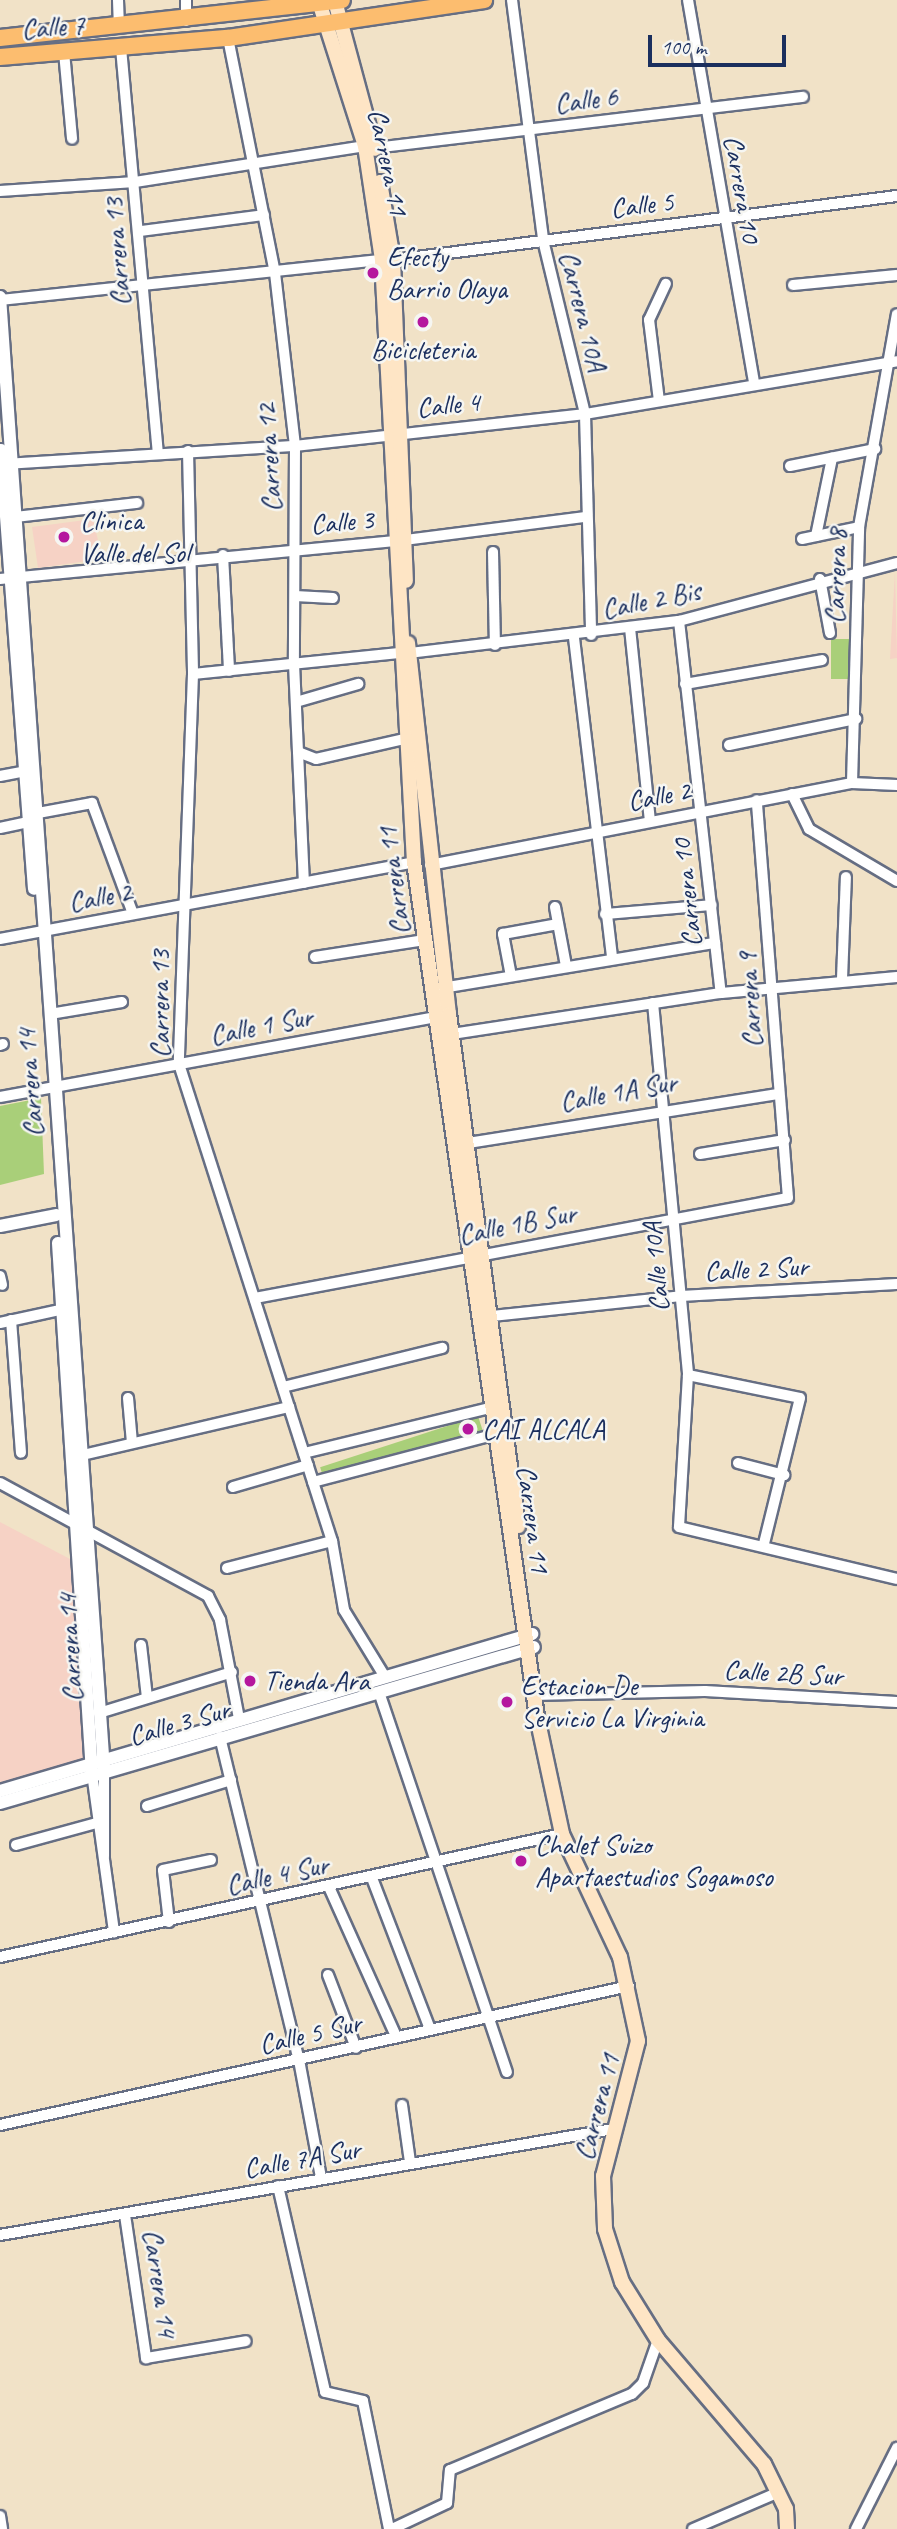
<!DOCTYPE html>
<style>
body{margin:0}
#map{position:relative;width:897px;height:2529px;overflow:hidden;background:#f1e2c7;font-family:Caveat,sans-serif}
div>[style]{position:absolute}
.built>*{inset:0;background:#f6d2c5}
.green>*{inset:0;background:#a9cf79;transform-origin:0 0}
.roads{filter:drop-shadow(2px 0 #666e83) drop-shadow(-2px 0 #666e83) drop-shadow(0 2px #666e83) drop-shadow(0 -2px #666e83)}
.minor>*{height:10px;margin:-5px;padding:0 5px;transform-origin:5px;border-radius:5px;background:#fff}
.tertiary>*{height:12px;margin:-6px;padding:0 6px;transform-origin:6px;border-radius:6px;background:#fff}
.secondary>*{height:14px;margin:-7px;padding:0 7px;transform-origin:7px;border-radius:7px;background:#fee5c5}
.primary>*{height:16px;margin:-8px;padding:0 8px;transform-origin:8px;border-radius:8px;background:#fcbd6f}
.dots>*{width:19px;height:19px;translate:-50% -50%;box-sizing:border-box;border:4px solid #f6f6f2;border-radius:50%}
span{translate:-50% -50%;white-space:nowrap;text-align:center;line-height:1.15;-webkit-text-stroke:5px #f6f6f2;paint-order:stroke}
.street-label{font-size:28px;color:#1b2f5e}
.poi-label{font-size:28px;color:#1b2f5e}
.left{translate:0 -50%;text-align:left}
.scale{position:absolute;left:648px;top:35px;width:138px;height:32px;box-sizing:border-box;border:4px solid #1b2f5e;border-top:0;padding-left:9px;font-size:21px;line-height:24px;white-space:nowrap;color:#1b2f5e;-webkit-text-stroke:5px #f6f6f2;paint-order:stroke}
</style>
<div id="map">
<div class="built">
<i style="clip-path:polygon(93px 519px,101px 553px,94px 560px,38px 568px,32px 527px)"></i>
<i style="clip-path:polygon(895px 572px,897px 658px,890px 659px)"></i>
<i style="clip-path:polygon(0 1522px,70px 1559px,85px 1759px,0 1785px)"></i>
</div>
<div class="green">
<i style="left:831px;top:639px;width:21px;height:40px"></i>
<i style="clip-path:polygon(41px 1098px,44px 1174px,0 1185px,0 1106px)"></i>
<i style="left:478px;top:1416px;width:16px;height:166px;rotate:72deg"></i>
</div>
<div class="roads">
<div class="minor">
<i style="left:118px;top:0;width:26px;rotate:88deg"></i>
<i style="left:512px;top:0;width:242px;rotate:82.6deg"></i>
<i style="left:543px;top:240px;width:179px;rotate:76.4deg"></i>
<i style="left:585px;top:414px;width:221px;rotate:88.4deg"></i>
<i style="left:688px;top:0;width:390px;rotate:80.2deg"></i>
<i style="left:186px;top:21px;width:21px;rotate:-90deg"></i>
<i style="left:228px;top:38px;width:240px;rotate:78.7deg"></i>
<i style="left:275px;top:273px;width:174px;rotate:83.4deg"></i>
<i style="left:295px;top:446px;width:218px;rotate:90.3deg"></i>
<i style="left:294px;top:664px;width:219px;rotate:87.4deg"></i>
<i style="left:121px;top:48px;width:406px;rotate:84.8deg"></i>
<i style="left:64px;top:52px;width:87px;rotate:84.7deg"></i>
<i style="left:374px;top:148px;width:432px;rotate:-6.8deg"></i>
<i style="left:0;top:191px;width:135px;rotate:-3.8deg"></i>
<i style="left:135px;top:182px;width:233px;rotate:-8.9deg"></i>
<i style="left:141px;top:231px;width:124px;rotate:-7.4deg"></i>
<i style="left:393px;top:260px;width:508px;rotate:-7.24deg"></i>
<i style="left:793px;top:285px;width:104px;rotate:-5.5deg"></i>
<i style="left:0;top:300px;width:384px;rotate:-6deg"></i>
<i style="left:659px;top:401px;width:82px;rotate:-97deg"></i>
<i style="left:649px;top:320px;width:40px;rotate:-65deg"></i>
<i style="left:188px;top:451px;width:223px;rotate:88.7deg"></i>
<i style="left:193px;top:674px;width:390px;rotate:92.1deg"></i>
<i style="left:179px;top:1064px;width:501px;rotate:72.22deg"></i>
<i style="left:332px;top:1541px;width:70px;rotate:80.1deg"></i>
<i style="left:344px;top:1610px;width:79px;rotate:58.5deg"></i>
<i style="left:6px;top:464px;width:290px;rotate:-3.6deg"></i>
<i style="left:295px;top:446px;width:292px;rotate:-6.3deg"></i>
<i style="left:585px;top:414px;width:316px;rotate:-9.6deg"></i>
<i style="left:790px;top:466px;width:87px;rotate:-11.3deg"></i>
<i style="left:16px;top:517px;width:122px;rotate:-6.6deg"></i>
<i style="left:816px;top:536px;width:80px;rotate:-78.4deg"></i>
<i style="left:802px;top:539px;width:58px;rotate:-11.9deg"></i>
<i style="left:405px;top:540px;width:181px;rotate:-7.3deg"></i>
<i style="left:493px;top:552px;width:93px;rotate:88.8deg"></i>
<i style="left:223px;top:555px;width:116px;rotate:87deg"></i>
<i style="left:0;top:579px;width:397px;rotate:-5.5deg"></i>
<i style="left:820px;top:579px;width:55px;rotate:79.5deg"></i>
<i style="left:295px;top:596px;width:38px;rotate:3deg"></i>
<i style="left:679px;top:621px;width:374px;rotate:83.6deg"></i>
<i style="left:630px;top:628px;width:194px;rotate:84.1deg"></i>
<i style="left:574px;top:638px;width:322px;rotate:83.2deg"></i>
<i style="left:409px;top:653px;width:272px;rotate:-6.8deg"></i>
<i style="left:679px;top:621px;width:226px;rotate:-14.9deg"></i>
<i style="left:193px;top:674px;width:207px;rotate:-5.8deg"></i>
<i style="left:685px;top:684px;width:139px;rotate:-9.9deg"></i>
<i style="left:296px;top:702px;width:65px;rotate:-16.2deg"></i>
<i style="left:729px;top:745px;width:130px;rotate:-11.6deg"></i>
<i style="left:298px;top:752px;width:19px;rotate:21deg"></i>
<i style="left:316px;top:759px;width:91px;rotate:-12.7deg"></i>
<i style="left:0;top:776px;width:26px;rotate:-11deg"></i>
<i style="left:852px;top:783px;width:256px;rotate:-88.4deg"></i>
<i style="left:859px;top:527px;width:216px;rotate:-79.9deg"></i>
<i style="left:792px;top:794px;width:39px;rotate:64deg"></i>
<i style="left:809px;top:829px;width:102px;rotate:30.6deg"></i>
<i style="left:38px;top:813px;width:55px;rotate:-10.5deg"></i>
<i style="left:92px;top:803px;width:118px;rotate:69.7deg"></i>
<i style="left:0;top:828px;width:30px;rotate:-12deg"></i>
<i style="left:430px;top:865px;width:430px;rotate:-11deg"></i>
<i style="left:852px;top:783px;width:45px;rotate:2.5deg"></i>
<i style="left:555px;top:907px;width:60px;rotate:79.4deg"></i>
<i style="left:605px;top:914px;width:107px;rotate:-4.8deg"></i>
<i style="left:0;top:939px;width:421px;rotate:-10.5deg"></i>
<i style="left:315px;top:957px;width:111px;rotate:-8.8deg"></i>
<i style="left:511px;top:976px;width:43px;rotate:-100.8deg"></i>
<i style="left:503px;top:934px;width:56px;rotate:-10.3deg"></i>
<i style="left:842px;top:979px;width:102px;rotate:-87.8deg"></i>
<i style="left:442px;top:988px;width:277px;rotate:-9.4deg"></i>
<i style="left:653px;top:1003px;width:374px;rotate:84.6deg"></i>
<i style="left:688px;top:1375px;width:152px;rotate:93.4deg"></i>
<i style="left:679px;top:1527px;width:224px;rotate:13.4deg"></i>
<i style="left:50px;top:1014px;width:73px;rotate:-9.5deg"></i>
<i style="left:452px;top:1034px;width:272px;rotate:-8.7deg"></i>
<i style="left:721px;top:993px;width:177px;rotate:-5.2deg"></i>
<i style="left:0;top:1045px;width:3px;rotate:-18deg"></i>
<i style="left:0;top:1097px;width:448px;rotate:-10.4deg"></i>
<i style="left:468px;top:1143px;width:312px;rotate:-9deg"></i>
<i style="left:700px;top:1154px;width:86px;rotate:-9.4deg"></i>
<i style="left:0;top:1276px;width:9px;rotate:77deg"></i>
<i style="left:255px;top:1298px;width:542px;rotate:-10.63deg"></i>
<i style="left:788px;top:1198px;width:399px;rotate:-94.5deg"></i>
<i style="left:492px;top:1316px;width:190px;rotate:-6deg"></i>
<i style="left:681px;top:1296px;width:216px;rotate:-3.2deg"></i>
<i style="left:11px;top:1320px;width:133px;rotate:85.7deg"></i>
<i style="left:0;top:1323px;width:71px;rotate:-12.3deg"></i>
<i style="left:688px;top:1375px;width:114px;rotate:11.6deg"></i>
<i style="left:800px;top:1398px;width:150px;rotate:103.9deg"></i>
<i style="left:283px;top:1387px;width:164px;rotate:-13.8deg"></i>
<i style="left:128px;top:1398px;width:45px;rotate:84.9deg"></i>
<i style="left:304px;top:1453px;width:200px;rotate:-13.6deg"></i>
<i style="left:74px;top:1457px;width:221px;rotate:-13.1deg"></i>
<i style="left:738px;top:1463px;width:48px;rotate:14.6deg"></i>
<i style="left:313px;top:1482px;width:189px;rotate:-14.7deg"></i>
<i style="left:0;top:1483px;width:237px;rotate:28.5deg"></i>
<i style="left:208px;top:1596px;width:27px;rotate:63deg"></i>
<i style="left:220px;top:1620px;width:101px;rotate:79.1deg"></i>
<i style="left:233px;top:1487px;width:78px;rotate:-16.3deg"></i>
<i style="left:227px;top:1568px;width:108px;rotate:-14.4deg"></i>
<i style="left:141px;top:1645px;width:53px;rotate:83.5deg"></i>
<i style="left:379px;top:1692px;width:401px;rotate:71.4deg"></i>
<i style="left:533px;top:1695px;width:172px;rotate:-1.3deg"></i>
<i style="left:705px;top:1691px;width:192px;rotate:3.3deg"></i>
<i style="left:99px;top:1713px;width:139px;rotate:-17.1deg"></i>
<i style="left:220px;top:1737px;width:333px;rotate:76.3deg"></i>
<i style="left:299px;top:2060px;width:120px;rotate:79.4deg"></i>
<i style="left:92px;top:1773px;width:161px;rotate:82.1deg"></i>
<i style="left:147px;top:1806px;width:88px;rotate:-17.2deg"></i>
<i style="left:16px;top:1845px;width:91px;rotate:-15.3deg"></i>
<i style="left:104px;top:1856px;width:86px;rotate:-90deg"></i>
<i style="left:372px;top:1878px;width:162px;rotate:69deg"></i>
<i style="left:329px;top:1887px;width:163px;rotate:65.8deg"></i>
<i style="left:169px;top:1922px;width:52px;rotate:-96.6deg"></i>
<i style="left:163px;top:1870px;width:49px;rotate:-11.8deg"></i>
<i style="left:0;top:1957px;width:575px;rotate:-12.35deg"></i>
<i style="left:328px;top:1975px;width:78px;rotate:69deg"></i>
<i style="left:402px;top:2105px;width:58px;rotate:82deg"></i>
<i style="left:0;top:2125px;width:644px;rotate:-12.46deg"></i>
<i style="left:278px;top:2186px;width:211px;rotate:77.1deg"></i>
<i style="left:325px;top:2392px;width:39px;rotate:13deg"></i>
<i style="left:363px;top:2401px;width:131px;rotate:78.5deg"></i>
<i style="left:125px;top:2215px;width:145px;rotate:81.6deg"></i>
<i style="left:146px;top:2358px;width:101px;rotate:-9.6deg"></i>
<i style="left:0;top:2235px;width:622px;rotate:-9.81deg"></i>
<i style="left:0;top:2516px;width:13px;rotate:81deg"></i>
<i style="left:392px;top:2529px;width:61px;rotate:-25.3deg"></i>
<i style="left:447px;top:2503px;width:33px;rotate:-85deg"></i>
<i style="left:450px;top:2470px;width:197px;rotate:-22.7deg"></i>
<i style="left:632px;top:2394px;width:16px;rotate:-45deg"></i>
<i style="left:643px;top:2383px;width:46px;rotate:-70.8deg"></i>
<i style="left:693px;top:2529px;width:94px;rotate:-23.3deg"></i>
<i style="left:856px;top:2529px;width:91px;rotate:-63.2deg"></i>
</div>
<div class="tertiary">
<i style="left:0;top:297px;width:1477px;rotate:85.96deg"></i>
<i style="left:1px;top:450px;width:440px;rotate:85.7deg"></i>
<i style="left:0;top:1226px;width:57px;rotate:-11.1deg"></i>
<i style="left:58px;top:1243px;width:531px;rotate:86.33deg"></i>
<i style="left:0;top:1791px;width:555px;rotate:-16.44deg"></i>
<i style="left:0;top:1803px;width:556px;rotate:-16.28deg"></i>
</div>
<div class="secondary">
<i style="left:335px;top:1px;width:153px;rotate:74.9deg"></i>
<i style="left:320px;top:5px;width:148px;rotate:72.3deg"></i>
<i style="left:365px;top:146px;width:115px;rotate:81.5deg"></i>
<i style="left:382px;top:260px;width:603px;rotate:86.96deg"></i>
<i style="left:414px;top:862px;width:864px;rotate:81.81deg"></i>
<i style="left:537px;top:1717px;width:120px;rotate:77.9deg"></i>
<i style="left:562px;top:1834px;width:136px;rotate:64.8deg"></i>
<i style="left:620px;top:1957px;width:86px;rotate:77.9deg"></i>
<i style="left:638px;top:2041px;width:139px;rotate:104.5deg"></i>
<i style="left:603px;top:2176px;width:53px;rotate:87.8deg"></i>
<i style="left:605px;top:2229px;width:56px;rotate:72.2deg"></i>
<i style="left:622px;top:2282px;width:68px;rotate:58.2deg"></i>
<i style="left:658px;top:2340px;width:163px;rotate:49.5deg"></i>
<i style="left:764px;top:2464px;width:50px;rotate:63.9deg"></i>
<i style="left:786px;top:2509px;width:20px;rotate:87deg"></i>
<i style="left:380px;top:182px;width:79px;rotate:80.5deg"></i>
<i style="left:393px;top:260px;width:321px;rotate:87.7deg"></i>
<i style="left:408px;top:643px;width:373px;rotate:83.7deg"></i>
<i style="left:449px;top:1014px;width:517px;rotate:82.32deg"></i>
</div>
<div class="primary">
<i style="left:0;top:38px;width:344px;rotate:-6.3deg"></i>
<i style="left:0;top:57px;width:229px;rotate:-4.8deg"></i>
<i style="left:228px;top:38px;width:259px;rotate:-8.4deg"></i>
</div>
</div>
<div class="dots">
<i style="left:373px;top:273px;background:#b5179e"></i>
<i style="left:423px;top:322px;background:#b5179e"></i>
<i style="left:64px;top:537px;background:#b5179e"></i>
<i style="left:468px;top:1429px;background:#b5179e"></i>
<i style="left:250px;top:1681px;background:#b5179e"></i>
<i style="left:507px;top:1702px;background:#b5179e"></i>
<i style="left:521px;top:1861px;background:#b5179e"></i>
</div>
<div class="street-label">
<span style="left:53px;top:27px;rotate:-4deg">Calle 7</span>
<span style="left:586px;top:100px;rotate:-7deg">Calle 6</span>
<span style="left:388px;top:162px;rotate:78deg">Carrera 11</span>
<span style="left:742px;top:189px;rotate:80deg">Carrera 10</span>
<span style="left:642px;top:205px;rotate:-7deg">Calle 5</span>
<span style="left:117px;top:252px;rotate:-94deg">Carrera 13</span>
<span style="left:583px;top:311px;rotate:76deg">Carrera 10A</span>
<span style="left:448px;top:405px;rotate:-6deg">Calle 4</span>
<span style="left:269px;top:458px;rotate:-93deg">Carrera 12</span>
<span style="left:342px;top:522px;rotate:-5deg">Calle 3</span>
<span style="left:836px;top:576px;rotate:-88deg">Carrera 8</span>
<span style="left:651px;top:600px;rotate:-11deg">Calle 2 Bis</span>
<span style="left:659px;top:796px;rotate:-11deg">Calle 2</span>
<span style="left:394px;top:881px;rotate:-97deg">Carrera 11</span>
<span style="left:687px;top:893px;rotate:-96deg">Carrera 10</span>
<span style="left:100px;top:897px;rotate:-10deg">Calle 2</span>
<span style="left:750px;top:1000px;rotate:-93deg">Carrera 9</span>
<span style="left:160px;top:1004px;rotate:-90deg">Carrera 13</span>
<span style="left:261px;top:1026px;rotate:-11deg">Calle 1 Sur</span>
<span style="left:30px;top:1083px;rotate:-94deg">Carrera 14</span>
<span style="left:618px;top:1092px;rotate:-10deg">Calle 1A Sur</span>
<span style="left:517px;top:1224px;rotate:-11deg">Calle 1B Sur</span>
<span style="left:656px;top:1267px;rotate:-95deg">Calle 10A</span>
<span style="left:756px;top:1269px;rotate:-3deg">Calle 2 Sur</span>
<span style="left:533px;top:1519px;rotate:82deg">Carrera 11</span>
<span style="left:70px;top:1648px;rotate:-93deg">Carrera 14</span>
<span style="left:783px;top:1673px;rotate:3deg">Calle 2B Sur</span>
<span style="left:179px;top:1723px;rotate:-16deg">Calle 3 Sur</span>
<span style="left:277px;top:1875px;rotate:-12deg">Calle 4 Sur</span>
<span style="left:310px;top:2034px;rotate:-13deg">Calle 5 Sur</span>
<span style="left:597px;top:2107px;rotate:-75deg">Carrera 11</span>
<span style="left:302px;top:2159px;rotate:-10deg">Calle 7A Sur</span>
<span style="left:160px;top:2283px;rotate:82deg">Carrera 14</span>
</div>
<div class="poi-label">
<span class="left" style="left:387px;top:273px">Efecty<br>Barrio Olaya</span>
<span style="left:423px;top:350px">Bicicleteria</span>
<span class="left" style="left:80px;top:537px">Clinica<br>Valle del Sol</span>
<span class="left" style="left:482px;top:1429px">CAI ALCALA</span>
<span class="left" style="left:264px;top:1681px">Tienda Ara</span>
<span class="left" style="left:521px;top:1702px">Estacion De<br>Servicio La Virginia</span>
<span class="left" style="left:535px;top:1861px">Chalet Suizo<br>Apartaestudios Sogamoso</span>
</div>
<div class="scale">100 m</div>
</div>
